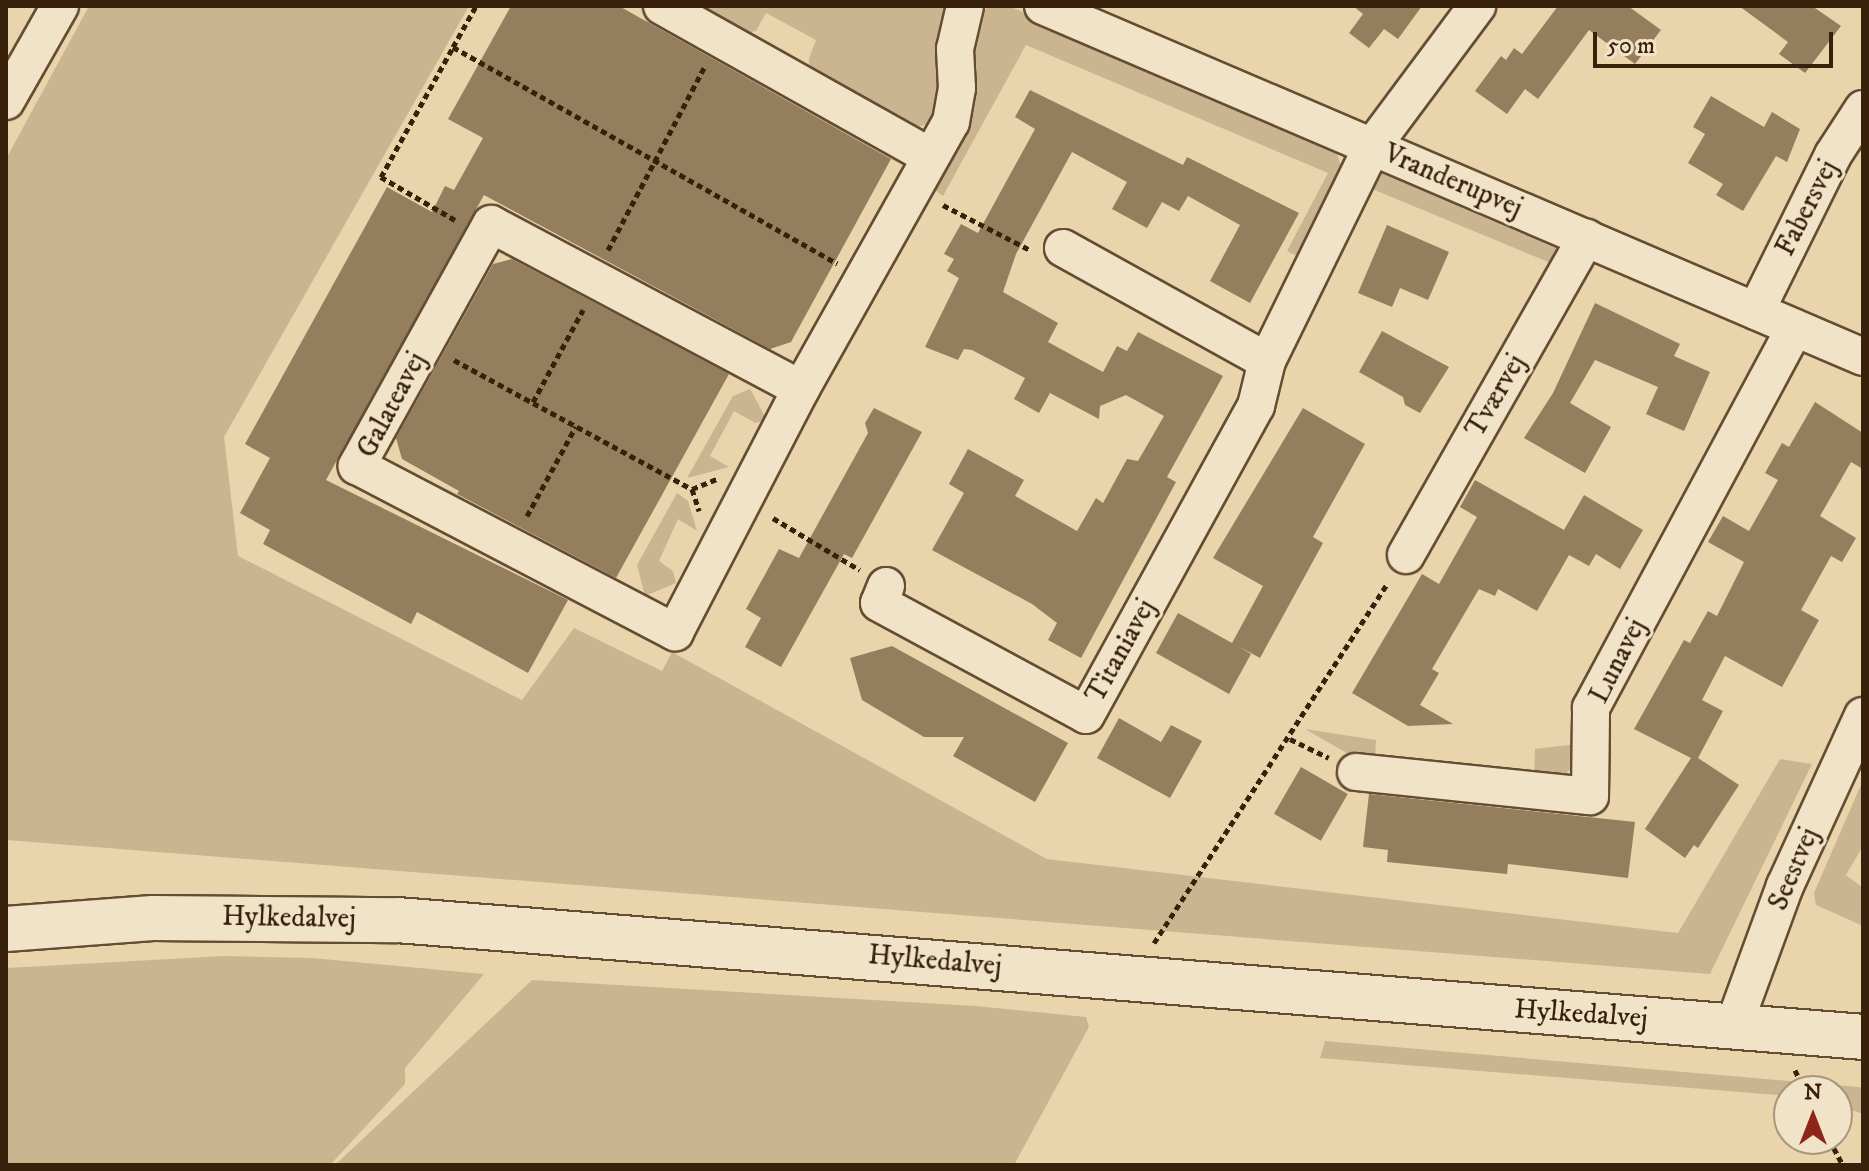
<!DOCTYPE html>
<meta charset="utf-8">
<style>
body{margin:0}
#map{position:relative;width:1869px;height:1171px;overflow:hidden;background:#e9d4ab;font-family:"IM FELL DW Pica",serif}
div>[style]{position:absolute}
.green>*{inset:0;background:#cbb590}
.building>*{inset:0;background:#947e5e;transform-origin:0 0}
.path>*{height:5px;margin-top:-2.5px;transform-origin:0;background:repeating-linear-gradient(90deg,#38200a 0 6px,transparent 0 10px)}
.roads{filter:drop-shadow(2px 0 #644d32) drop-shadow(-2px 0 #644d32) drop-shadow(0 2px #644d32) drop-shadow(0 -2px #644d32)}
.minor>*{height:36px;margin:-18px;padding:0 18px;transform-origin:18px;border-radius:18px;background:#f1e3c8}
.tertiary>*{height:44px;margin:-22px;padding:0 22px;transform-origin:22px;border-radius:22px;background:#f1e3c8}
span{translate:-50% -50%;white-space:nowrap;text-align:center;line-height:1.15;-webkit-text-stroke:6px #f1e3c8;paint-order:stroke}
.street-label{font-size:28px;color:#38200a}
.frame{position:absolute;inset:0;border:8px solid #38200a;pointer-events:none}
.north{position:absolute;left:1773px;top:1075px;width:80px;height:80px;box-sizing:border-box;background:#f1e3c8;border:2px solid #a7957c;border-radius:50%;rotate:0deg;font-size:22px;font-weight:700;line-height:32px;text-align:center;color:#38200a}
.north::after{content:'';display:block;margin:auto;width:28px;height:36px;background:#8f2418;clip-path:polygon(50% 0,100% 100%,50% 72%,0 100%)}
.scale{position:absolute;left:1593px;top:32px;width:240px;height:36px;box-sizing:border-box;border:4px solid #38200a;border-top:0;padding-left:10px;font-size:24px;line-height:28px;white-space:nowrap;color:#38200a;-webkit-text-stroke:6px #f1e3c8;paint-order:stroke}
</style>
<div id="map">
<div class="green">
<i style="clip-path:polygon(89px 6px,469px 6px,224px 437px,238px 556px,522px 700px,574px 628px,662px 671px,672px 652px,1047px 859px,1678px 933px,1780px 759px,1812px 764px,1710px 974px,6px 840px,6px 159px)"></i>
<i style="clip-path:polygon(687px 6px,953px 6px,942px 102px,930px 123px,908px 130px,810px 75px,809px 59px,816px 40px,766px 13px,756px 31px,740px 34px)"></i>
<i style="clip-path:polygon(989px 6px,1009px 6px,1334px 146px,1344px 174px,1297px 256px,1287px 251px,1328px 173px,1026px 45px,943px 196px,928px 185px,977px 18px)"></i>
<i style="clip-path:polygon(1379px 172px,1569px 254px,1565px 269px,1365px 186px)"></i>
<i style="clip-path:polygon(750px 389px,767px 420px,755px 423px,734px 411px,710px 456px,729px 467px,687px 478px,733px 396px)"></i>
<i style="clip-path:polygon(677px 493px,688px 501px,697px 531px,678px 519px,659px 561px,673px 571px,676px 583px,645px 596px,637px 565px)"></i>
<i style="clip-path:polygon(1305px 729px,1376px 740px,1375px 759px,1350px 755px)"></i>
<i style="clip-path:polygon(1577px 744px,1574px 765px,1560px 780px,1534px 777px,1535px 749px)"></i>
<i style="clip-path:polygon(1863px 780px,1863px 846px,1846px 875px,1863px 888px,1863px 926px,1816px 905px,1814px 893px)"></i>
<i style="clip-path:polygon(224px 956px,312px 958px,484px 974px,405px 1068px,405px 1084px,330px 1165px,6px 1165px,6px 968px)"></i>
<i style="clip-path:polygon(532px 980px,976px 1006px,1086px 1017px,1089px 1027px,1014px 1165px,335px 1165px)"></i>
<i style="clip-path:polygon(1325px 1041px,1858px 1087px,1863px 1088px,1863px 1114px,1837px 1105px,1837px 1091px,1789px 1091px,1789px 1096px,1320px 1058px)"></i>
</div>
<div class="building">
<i style="clip-path:polygon(511px 6px,619px 6px,891px 159px,791px 342px,770px 349px,484px 195px,326px 480px,568px 600px,528px 673px,417px 612px,411px 624px,263px 544px,270px 530px,240px 513px,270px 458px,245px 444px,387px 187px,432px 212px,445px 186px,454px 190px,483px 138px,448px 119px)"></i>
<i style="clip-path:polygon(1353px 6px,1422px 6px,1398px 39px,1384px 29px,1369px 48px,1349px 33px,1363px 14px)"></i>
<i style="clip-path:polygon(1558px 6px,1628px 6px,1661px 30px,1635px 64px,1589px 30px,1538px 99px,1525px 89px,1507px 114px,1475px 91px,1501px 56px,1506px 60px,1514px 48px,1522px 54px)"></i>
<i style="clip-path:polygon(1739px 6px,1812px 6px,1841px 26px,1805px 73px,1779px 54px,1788px 42px)"></i>
<i style="clip-path:polygon(1030px 90px,1183px 165px,1187px 157px,1299px 213px,1250px 303px,1210px 281px,1240px 225px,1188px 196px,1179px 211px,1162px 202px,1147px 228px,1112px 209px,1127px 182px,1072px 152px,1016px 254px,1003px 292px,1058px 323px,1048px 342px,1103px 372px,1117px 346px,1127px 351px,1138px 332px,1223px 376px,1167px 477px,1176px 482px,1081px 658px,1048px 640px,1057px 623px,1032px 604px,932px 550px,964px 493px,949px 484px,968px 449px,1024px 480px,1015px 496px,1077px 531px,1096px 498px,1103px 503px,1127px 459px,1138px 461px,1164px 416px,1126px 395px,1100px 406px,1099px 419px,1050px 393px,1039px 413px,1014px 399px,1025px 378px,972px 350px,964px 349px,958px 360px,925px 347px,959px 278px,947px 271px,954px 259px,944px 254px,961px 224px,978px 233px,1035px 129px,1015px 117px)"></i>
<i style="clip-path:polygon(1711px 96px,1764px 127px,1772px 112px,1800px 129px,1787px 162px,1776px 156px,1743px 211px,1716px 195px,1723px 184px,1688px 163px,1705px 134px,1693px 127px)"></i>
<i style="clip-path:polygon(1387px 225px,1449px 252px,1428px 300px,1400px 288px,1392px 307px,1358px 293px)"></i>
<i style="clip-path:polygon(512px 259px,729px 374px,616px 578px,457px 494px,459px 491px,402px 459px,396px 438px,493px 264px)"></i>
<i style="clip-path:polygon(1595px 303px,1680px 344px,1674px 356px,1710px 372px,1684px 431px,1646px 414px,1658px 387px,1595px 360px,1570px 403px,1611px 427px,1585px 473px,1524px 438px,1553px 393px)"></i>
<i style="clip-path:polygon(1382px 331px,1449px 367px,1420px 413px,1405px 405px,1403px 397px,1359px 372px)"></i>
<i style="clip-path:polygon(1815px 402px,1863px 433px,1863px 469px,1851px 462px,1820px 516px,1856px 538px,1842px 562px,1831px 556px,1801px 610px,1819px 620px,1782px 687px,1725px 656px,1702px 700px,1723px 711px,1698px 758px,1739px 785px,1698px 848px,1694px 845px,1685px 858px,1645px 829px,1691px 758px,1634px 729px,1684px 640px,1690px 643px,1708px 611px,1717px 616px,1744px 562px,1708px 542px,1723px 516px,1749px 531px,1778px 480px,1765px 473px,1782px 443px,1789px 447px)"></i>
<i style="clip-path:polygon(874px 408px,922px 432px,852px 558px,844px 554px,781px 667px,745px 647px,761px 618px,746px 609px,779px 549px,799px 558px,868px 433px,865px 423px)"></i>
<i style="clip-path:polygon(1303px 408px,1365px 444px,1313px 537px,1323px 543px,1260px 658px,1238px 646px,1251px 654px,1229px 694px,1156px 653px,1178px 613px,1232px 643px,1263px 586px,1213px 558px)"></i>
<i style="clip-path:polygon(1475px 480px,1564px 530px,1584px 495px,1643px 530px,1620px 569px,1596px 554px,1589px 566px,1569px 555px,1537px 611px,1498px 589px,1495px 596px,1479px 589px,1432px 669px,1439px 673px,1420px 705px,1453px 724px,1408px 726px,1352px 693px,1422px 574px,1439px 584px,1477px 517px,1460px 507px)"></i>
<i style="clip-path:polygon(892px 646px,1068px 743px,1035px 802px,953px 756px,964px 737px,924px 737px,862px 700px,850px 658px)"></i>
<i style="clip-path:polygon(1119px 718px,1161px 742px,1171px 725px,1202px 741px,1170px 798px,1097px 758px)"></i>
<i style="left:1301px;top:767px;width:54px;height:54px;rotate:30deg"></i>
<i style="clip-path:polygon(1369px 794px,1635px 822px,1628px 878px,1508px 864px,1507px 874px,1387px 862px,1388px 850px,1363px 847px)"></i>
</div>
<div class="path">
<i style="left:453px;top:47px;width:47px;rotate:-60.7deg"></i>
<i style="left:943px;top:205px;width:98px;rotate:27.3deg"></i>
<i style="left:455px;top:220px;width:86px;rotate:-149.8deg"></i>
<i style="left:381px;top:177px;width:149px;rotate:-61deg"></i>
<i style="left:453px;top:47px;width:441px;rotate:29.4deg"></i>
<i style="left:608px;top:250px;width:206px;rotate:-62.2deg"></i>
<i style="left:454px;top:360px;width:271px;rotate:28.5deg"></i>
<i style="left:692px;top:489px;width:23px;rotate:72deg"></i>
<i style="left:533px;top:402px;width:105px;rotate:-61.5deg"></i>
<i style="left:692px;top:489px;width:27px;rotate:-22deg"></i>
<i style="left:527px;top:516px;width:102px;rotate:-61.4deg"></i>
<i style="left:773px;top:518px;width:101px;rotate:30.9deg"></i>
<i style="left:1290px;top:739px;width:43px;rotate:26deg"></i>
<i style="left:1154px;top:943px;width:429px;rotate:-57deg"></i>
<i style="left:1795px;top:1070px;width:23px;rotate:65deg"></i>
<i style="left:1829px;top:1139px;width:30px;rotate:62deg"></i>
</div>
<div class="roads">
<div class="minor">
<i style="left:662px;top:6px;width:306px;rotate:29.3deg"></i>
<i style="left:1043px;top:6px;width:892px;rotate:23.17deg"></i>
<i style="left:6px;top:101px;width:109px;rotate:-60.4deg"></i>
<i style="left:1063px;top:248px;width:233px;rotate:29deg"></i>
<i style="left:1756px;top:311px;width:174px;rotate:-63.7deg"></i>
<i style="left:1833px;top:155px;width:55px;rotate:-56.9deg"></i>
<i style="left:801px;top:389px;width:351px;rotate:-152deg"></i>
<i style="left:491px;top:224px;width:277px;rotate:119deg"></i>
<i style="left:357px;top:466px;width:359px;rotate:27.6deg"></i>
<i style="left:675px;top:632px;width:274px;rotate:-62.6deg"></i>
<i style="left:801px;top:389px;width:306px;rotate:-60.7deg"></i>
<i style="left:951px;top:122px;width:35px;rotate:-80deg"></i>
<i style="left:957px;top:88px;width:39px;rotate:-93deg"></i>
<i style="left:955px;top:49px;width:44px;rotate:-76.9deg"></i>
<i style="left:1406px;top:555px;width:365px;rotate:-60.4deg"></i>
<i style="left:886px;top:586px;width:18px;rotate:112deg"></i>
<i style="left:879px;top:603px;width:235px;rotate:28.4deg"></i>
<i style="left:1086px;top:715px;width:353px;rotate:-61.2deg"></i>
<i style="left:1256px;top:406px;width:46px;rotate:-76.3deg"></i>
<i style="left:1267px;top:361px;width:238px;rotate:-63.9deg"></i>
<i style="left:1372px;top:147px;width:176px;rotate:-53.3deg"></i>
<i style="left:1356px;top:772px;width:235px;rotate:5.9deg"></i>
<i style="left:1590px;top:796px;width:88px;rotate:-89.3deg"></i>
<i style="left:1591px;top:708px;width:431px;rotate:-61.8deg"></i>
<i style="left:1734px;top:1025px;width:148px;rotate:-69.9deg"></i>
<i style="left:1785px;top:886px;width:187px;rotate:-65.4deg"></i>
</div>
<div class="tertiary">
<i style="left:6px;top:929px;width:147px;rotate:-4.3deg"></i>
<i style="left:153px;top:918px;width:244px;rotate:0.5deg"></i>
<i style="left:397px;top:920px;width:1471px;rotate:4.56deg"></i>
</div>
</div>
<div class="street-label">
<span style="left:1453px;top:181px;rotate:23deg">Vranderupvej</span>
<span style="left:1807px;top:208px;rotate:-63deg">Fabersvej</span>
<span style="left:1496px;top:396px;rotate:-60deg">Tværvej</span>
<span style="left:392px;top:405px;rotate:-62deg">Galateavej</span>
<span style="left:1121px;top:651px;rotate:-61deg">Titaniavej</span>
<span style="left:1618px;top:661px;rotate:-63deg">Lunavej</span>
<span style="left:1794px;top:869px;rotate:-67deg">Seestvej</span>
<span style="left:289px;top:918px;rotate:1deg">Hylkedalvej</span>
<span style="left:935px;top:961px;rotate:5deg">Hylkedalvej</span>
<span style="left:1581px;top:1014px;rotate:4deg">Hylkedalvej</span>
</div>
<div class="frame"></div>
<div class="north">N</div>
<div class="scale">50 m</div>
</div>
